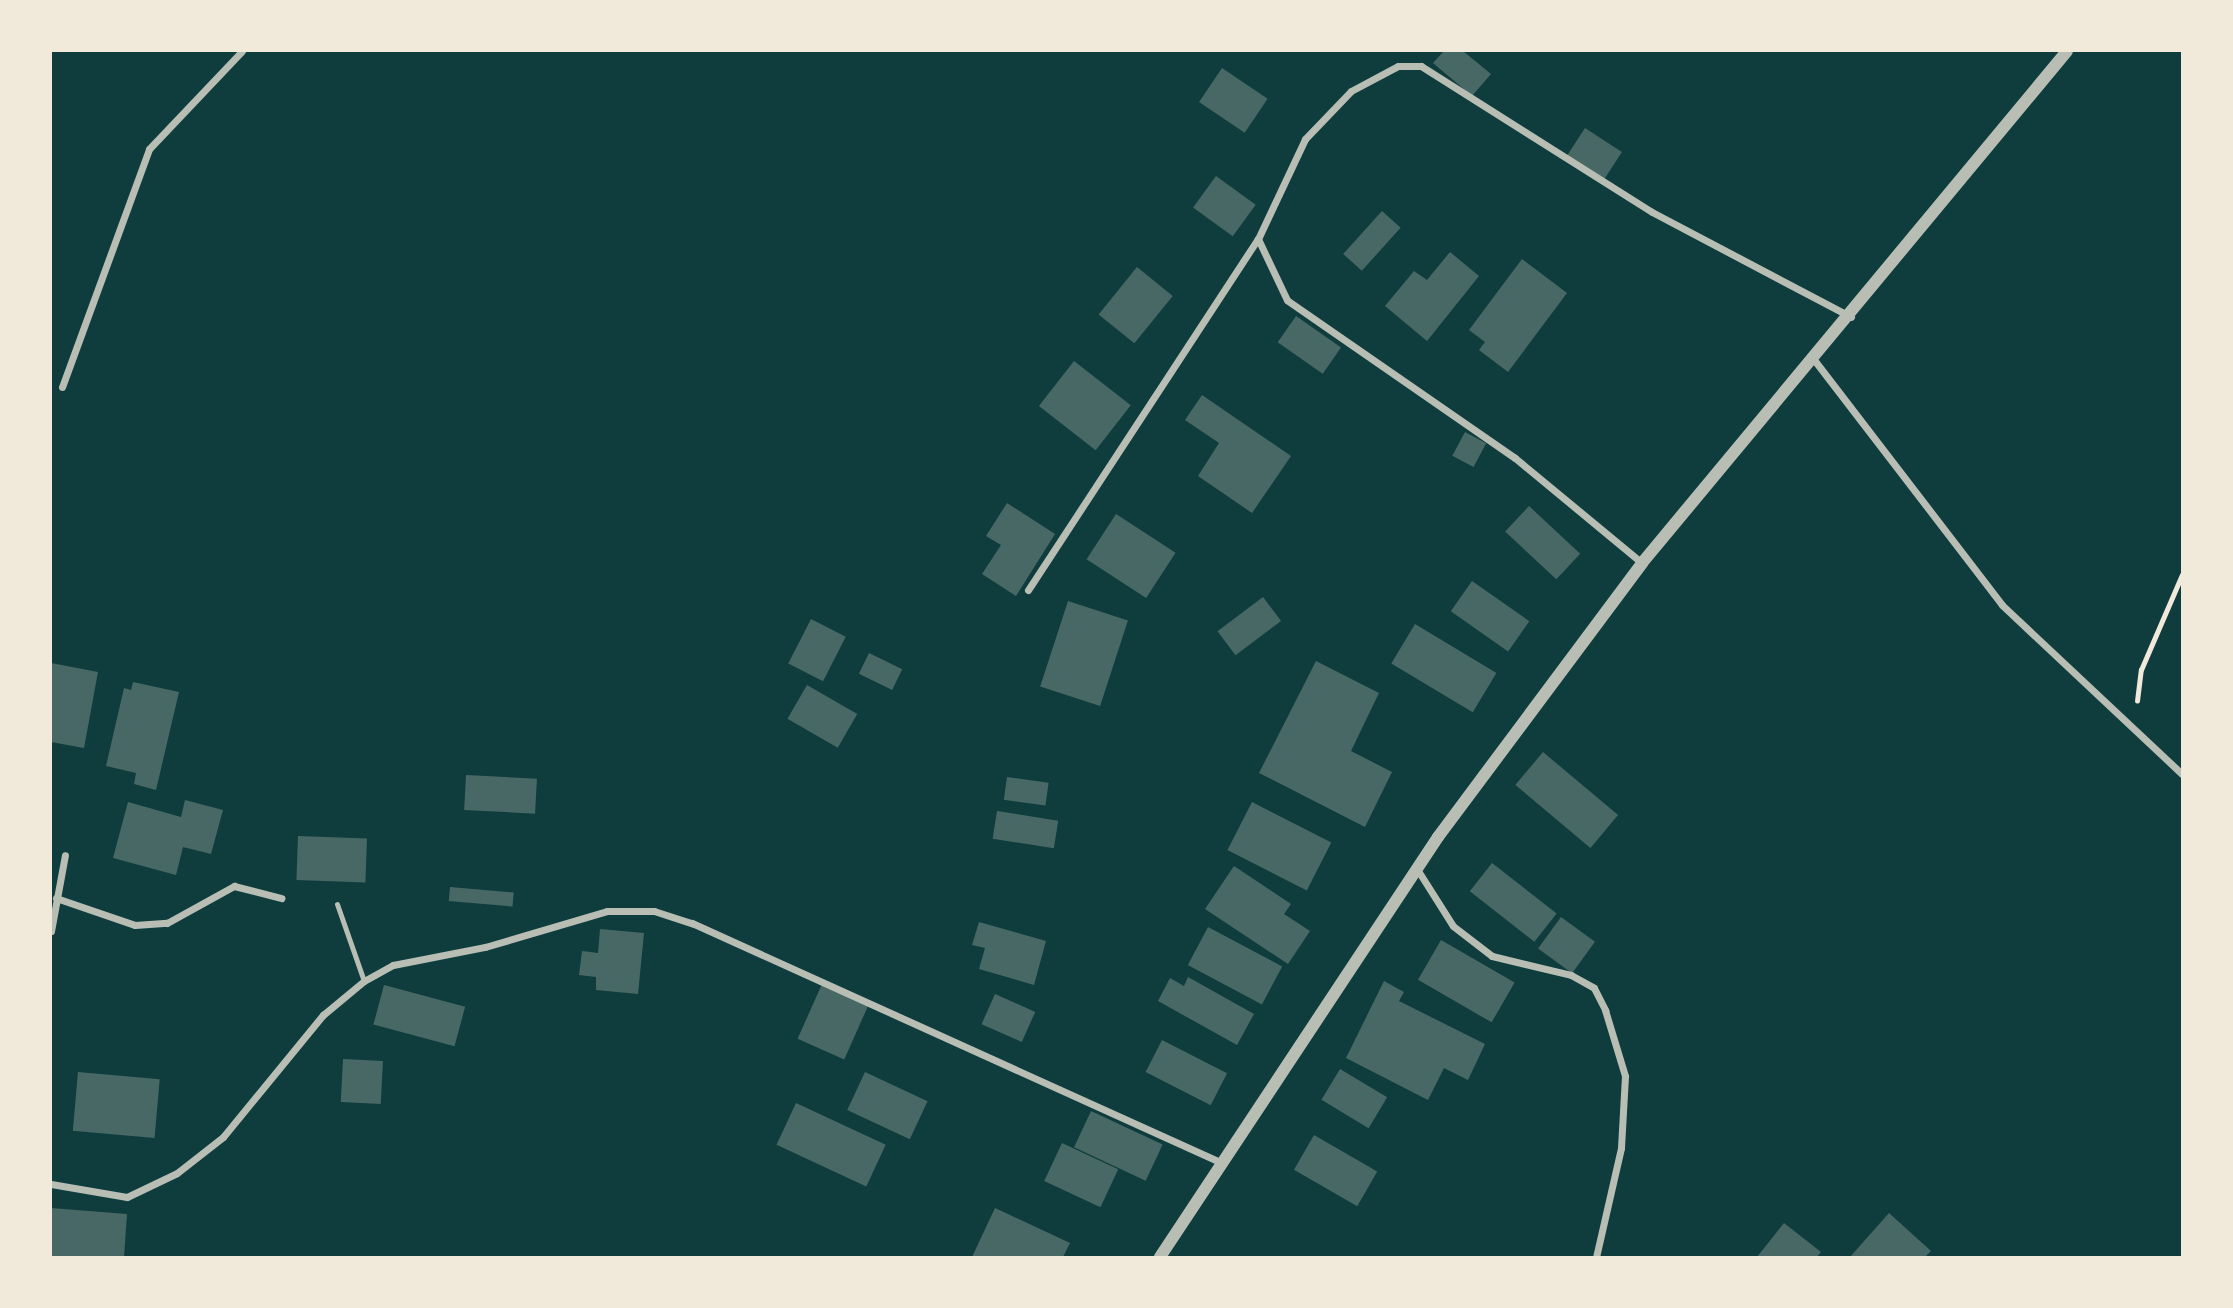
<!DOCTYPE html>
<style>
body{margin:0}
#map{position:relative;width:2233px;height:1308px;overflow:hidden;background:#0f3d3e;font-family:Montserrat,sans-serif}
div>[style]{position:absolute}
.building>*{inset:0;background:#486865;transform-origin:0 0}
.path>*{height:4.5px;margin:-2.25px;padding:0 2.25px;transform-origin:2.25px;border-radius:2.25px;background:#f1e9da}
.service>*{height:5px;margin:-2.5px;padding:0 2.5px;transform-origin:2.5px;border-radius:2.5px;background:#b8beb3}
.minor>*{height:7px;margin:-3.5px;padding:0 3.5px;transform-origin:3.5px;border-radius:3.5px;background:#b8beb3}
.tertiary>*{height:12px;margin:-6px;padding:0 6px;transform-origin:6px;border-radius:6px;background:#b8beb3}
span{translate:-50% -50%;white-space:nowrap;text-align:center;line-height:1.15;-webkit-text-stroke:5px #f1e9da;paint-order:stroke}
.frame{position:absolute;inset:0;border:52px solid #f1e9da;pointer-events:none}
</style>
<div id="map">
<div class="building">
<i style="clip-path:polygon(1444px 51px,1463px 51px,1491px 74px,1472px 96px,1433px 63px)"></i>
<i style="left:1222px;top:68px;width:55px;height:41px;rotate:34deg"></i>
<i style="left:1585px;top:128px;width:44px;height:33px;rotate:33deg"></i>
<i style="left:1216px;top:176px;width:49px;height:39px;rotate:36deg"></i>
<i style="left:1382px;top:211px;width:25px;height:58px;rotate:42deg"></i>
<i style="clip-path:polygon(1450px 252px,1479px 276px,1427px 341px,1385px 306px,1414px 271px,1427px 280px)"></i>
<i style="clip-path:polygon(1522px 259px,1567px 293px,1508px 372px,1479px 350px,1485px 342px,1469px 330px)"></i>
<i style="left:1137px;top:267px;width:46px;height:61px;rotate:39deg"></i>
<i style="left:1296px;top:316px;width:55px;height:32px;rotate:35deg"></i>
<i style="left:1074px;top:361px;width:72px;height:57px;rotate:38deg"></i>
<i style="clip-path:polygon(1202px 395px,1291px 456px,1252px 513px,1198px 476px,1219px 443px,1185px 420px)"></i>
<i style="left:1465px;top:432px;width:24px;height:27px;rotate:28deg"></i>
<i style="clip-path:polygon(1007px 503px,1055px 534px,1016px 596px,982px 574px,1001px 545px,986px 536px)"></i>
<i style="left:1529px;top:506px;width:70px;height:35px;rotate:43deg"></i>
<i style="left:1116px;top:514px;width:71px;height:54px;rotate:33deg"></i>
<i style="left:1472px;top:581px;width:70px;height:37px;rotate:35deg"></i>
<i style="left:1263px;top:597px;width:30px;height:57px;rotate:53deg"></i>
<i style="left:1068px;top:601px;width:63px;height:90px;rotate:18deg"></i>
<i style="left:811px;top:619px;width:39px;height:50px;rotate:27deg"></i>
<i style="left:1415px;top:624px;width:95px;height:46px;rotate:31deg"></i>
<i style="left:869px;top:653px;width:37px;height:23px;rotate:26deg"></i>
<i style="clip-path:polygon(1316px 661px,1379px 693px,1351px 751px,1392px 772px,1365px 827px,1259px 773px)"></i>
<i style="clip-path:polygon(51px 663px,98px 672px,84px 748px,51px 742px)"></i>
<i style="clip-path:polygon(133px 682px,179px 692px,156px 790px,134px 784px,136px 773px,106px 766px,124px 688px,131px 690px)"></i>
<i style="left:807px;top:685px;width:58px;height:39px;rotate:30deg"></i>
<i style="left:1543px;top:752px;width:98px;height:43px;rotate:40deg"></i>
<i style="left:466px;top:775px;width:71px;height:35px;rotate:3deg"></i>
<i style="left:1007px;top:777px;width:42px;height:23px;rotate:8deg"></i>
<i style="clip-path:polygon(185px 800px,223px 810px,211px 854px,183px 847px,176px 875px,113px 858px,128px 802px,181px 817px)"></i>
<i style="left:1252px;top:802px;width:89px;height:54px;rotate:27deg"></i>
<i style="left:997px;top:811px;width:62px;height:28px;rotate:9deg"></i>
<i style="left:298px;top:836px;width:69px;height:44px;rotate:2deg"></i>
<i style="left:1492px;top:863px;width:82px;height:36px;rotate:38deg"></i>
<i style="clip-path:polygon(1234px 866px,1291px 904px,1284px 914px,1310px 931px,1288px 964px,1205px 909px)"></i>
<i style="left:450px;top:887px;width:64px;height:14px;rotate:5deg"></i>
<i style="left:1561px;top:917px;width:42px;height:39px;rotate:36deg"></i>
<i style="clip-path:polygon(979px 922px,1046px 941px,1034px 985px,979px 969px,985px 948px,972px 945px)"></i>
<i style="left:1208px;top:927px;width:84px;height:43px;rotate:28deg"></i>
<i style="clip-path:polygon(600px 929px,644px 933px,638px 994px,596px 990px,596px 977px,579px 975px,582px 951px,598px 953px)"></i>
<i style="left:1441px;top:940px;width:85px;height:46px;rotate:30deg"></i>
<i style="clip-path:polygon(1188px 977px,1254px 1014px,1237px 1045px,1158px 1001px,1170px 978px,1184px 986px)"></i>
<i style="clip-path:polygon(1384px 981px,1404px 992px,1399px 1001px,1485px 1044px,1468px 1080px,1444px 1068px,1428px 1100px,1346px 1058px)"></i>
<i style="left:822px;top:984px;width:51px;height:60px;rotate:24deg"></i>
<i style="left:384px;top:985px;width:84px;height:41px;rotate:15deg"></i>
<i style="left:995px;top:994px;width:44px;height:33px;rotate:24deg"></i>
<i style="left:1162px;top:1040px;width:73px;height:36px;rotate:27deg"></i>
<i style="left:343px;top:1059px;width:40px;height:43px;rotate:3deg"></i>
<i style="left:1340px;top:1069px;width:55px;height:36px;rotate:31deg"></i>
<i style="left:78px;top:1072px;width:82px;height:59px;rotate:5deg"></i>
<i style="left:865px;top:1072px;width:69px;height:42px;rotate:25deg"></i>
<i style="left:796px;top:1103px;width:99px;height:46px;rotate:25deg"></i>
<i style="left:1091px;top:1111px;width:79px;height:40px;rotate:25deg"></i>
<i style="left:1314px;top:1135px;width:73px;height:40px;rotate:30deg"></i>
<i style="left:1062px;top:1143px;width:62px;height:42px;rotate:25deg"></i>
<i style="clip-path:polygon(51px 1208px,127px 1214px,124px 1257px,51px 1257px)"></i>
<i style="clip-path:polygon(995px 1208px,1070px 1243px,1063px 1257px,972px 1257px)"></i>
<i style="clip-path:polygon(1889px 1213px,1931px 1251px,1925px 1257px,1850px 1257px)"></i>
<i style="clip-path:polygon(1784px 1223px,1821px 1252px,1817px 1257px,1757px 1257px)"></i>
</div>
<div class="path">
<i style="left:2137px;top:701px;width:31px;rotate:-83deg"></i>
<i style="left:2141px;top:670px;width:103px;rotate:-66.7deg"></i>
</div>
<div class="service">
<i style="left:337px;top:904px;width:82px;rotate:70.7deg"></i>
</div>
<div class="minor">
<i style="left:1815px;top:361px;width:307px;rotate:52.5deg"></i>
<i style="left:2002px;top:605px;width:247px;rotate:43.2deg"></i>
<i style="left:62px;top:387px;width:253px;rotate:-69.9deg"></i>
<i style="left:149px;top:149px;width:135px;rotate:-46.5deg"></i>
<i style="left:1642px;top:563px;width:165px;rotate:-140.4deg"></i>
<i style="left:1515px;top:458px;width:277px;rotate:-145.3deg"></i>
<i style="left:1287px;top:300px;width:68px;rotate:-115.4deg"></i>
<i style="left:1258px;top:239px;width:110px;rotate:-64.8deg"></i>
<i style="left:1305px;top:139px;width:66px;rotate:-46.2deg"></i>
<i style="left:1351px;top:91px;width:53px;rotate:-28deg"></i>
<i style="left:1398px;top:66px;width:23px"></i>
<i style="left:1421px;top:66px;width:273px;rotate:32.3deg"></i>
<i style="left:1652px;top:212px;width:225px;rotate:27.8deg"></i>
<i style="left:1028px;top:590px;width:420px;rotate:-56.8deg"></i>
<i style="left:1417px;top:869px;width:67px;rotate:57.7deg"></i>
<i style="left:1453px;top:926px;width:49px;rotate:37.6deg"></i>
<i style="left:1492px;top:956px;width:81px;rotate:13.5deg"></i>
<i style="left:1571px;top:975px;width:26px;rotate:29deg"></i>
<i style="left:1594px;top:988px;width:25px;rotate:63deg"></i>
<i style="left:1605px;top:1010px;width:69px;rotate:73.1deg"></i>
<i style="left:1625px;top:1076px;width:72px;rotate:93.2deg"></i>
<i style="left:1621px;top:1148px;width:112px;rotate:102.9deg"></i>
<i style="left:56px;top:898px;width:83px;rotate:18.9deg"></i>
<i style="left:135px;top:925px;width:32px;rotate:-4deg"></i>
<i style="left:167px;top:923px;width:77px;rotate:-28.9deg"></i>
<i style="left:234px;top:886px;width:49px;rotate:14.3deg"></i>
<i style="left:51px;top:931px;width:77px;rotate:-79.6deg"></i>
<i style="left:51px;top:1184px;width:77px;rotate:9.7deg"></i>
<i style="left:127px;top:1197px;width:55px;rotate:-25.6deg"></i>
<i style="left:177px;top:1173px;width:58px;rotate:-38deg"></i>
<i style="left:223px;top:1137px;width:158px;rotate:-50.7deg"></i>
<i style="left:323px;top:1015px;width:53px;rotate:-39.7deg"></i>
<i style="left:364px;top:981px;width:33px;rotate:-29deg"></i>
<i style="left:393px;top:965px;width:94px;rotate:-11.1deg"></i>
<i style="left:485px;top:947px;width:127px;rotate:-16.4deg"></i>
<i style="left:607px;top:911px;width:47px"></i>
<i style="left:654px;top:911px;width:40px;rotate:18deg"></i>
<i style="left:692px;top:923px;width:582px;rotate:24.36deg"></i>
</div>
<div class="tertiary">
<i style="left:1160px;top:1257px;width:504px;rotate:-56.5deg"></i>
<i style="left:1438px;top:837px;width:342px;rotate:-53.3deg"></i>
<i style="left:1642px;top:563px;width:665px;rotate:-50.3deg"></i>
</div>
<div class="frame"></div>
</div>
